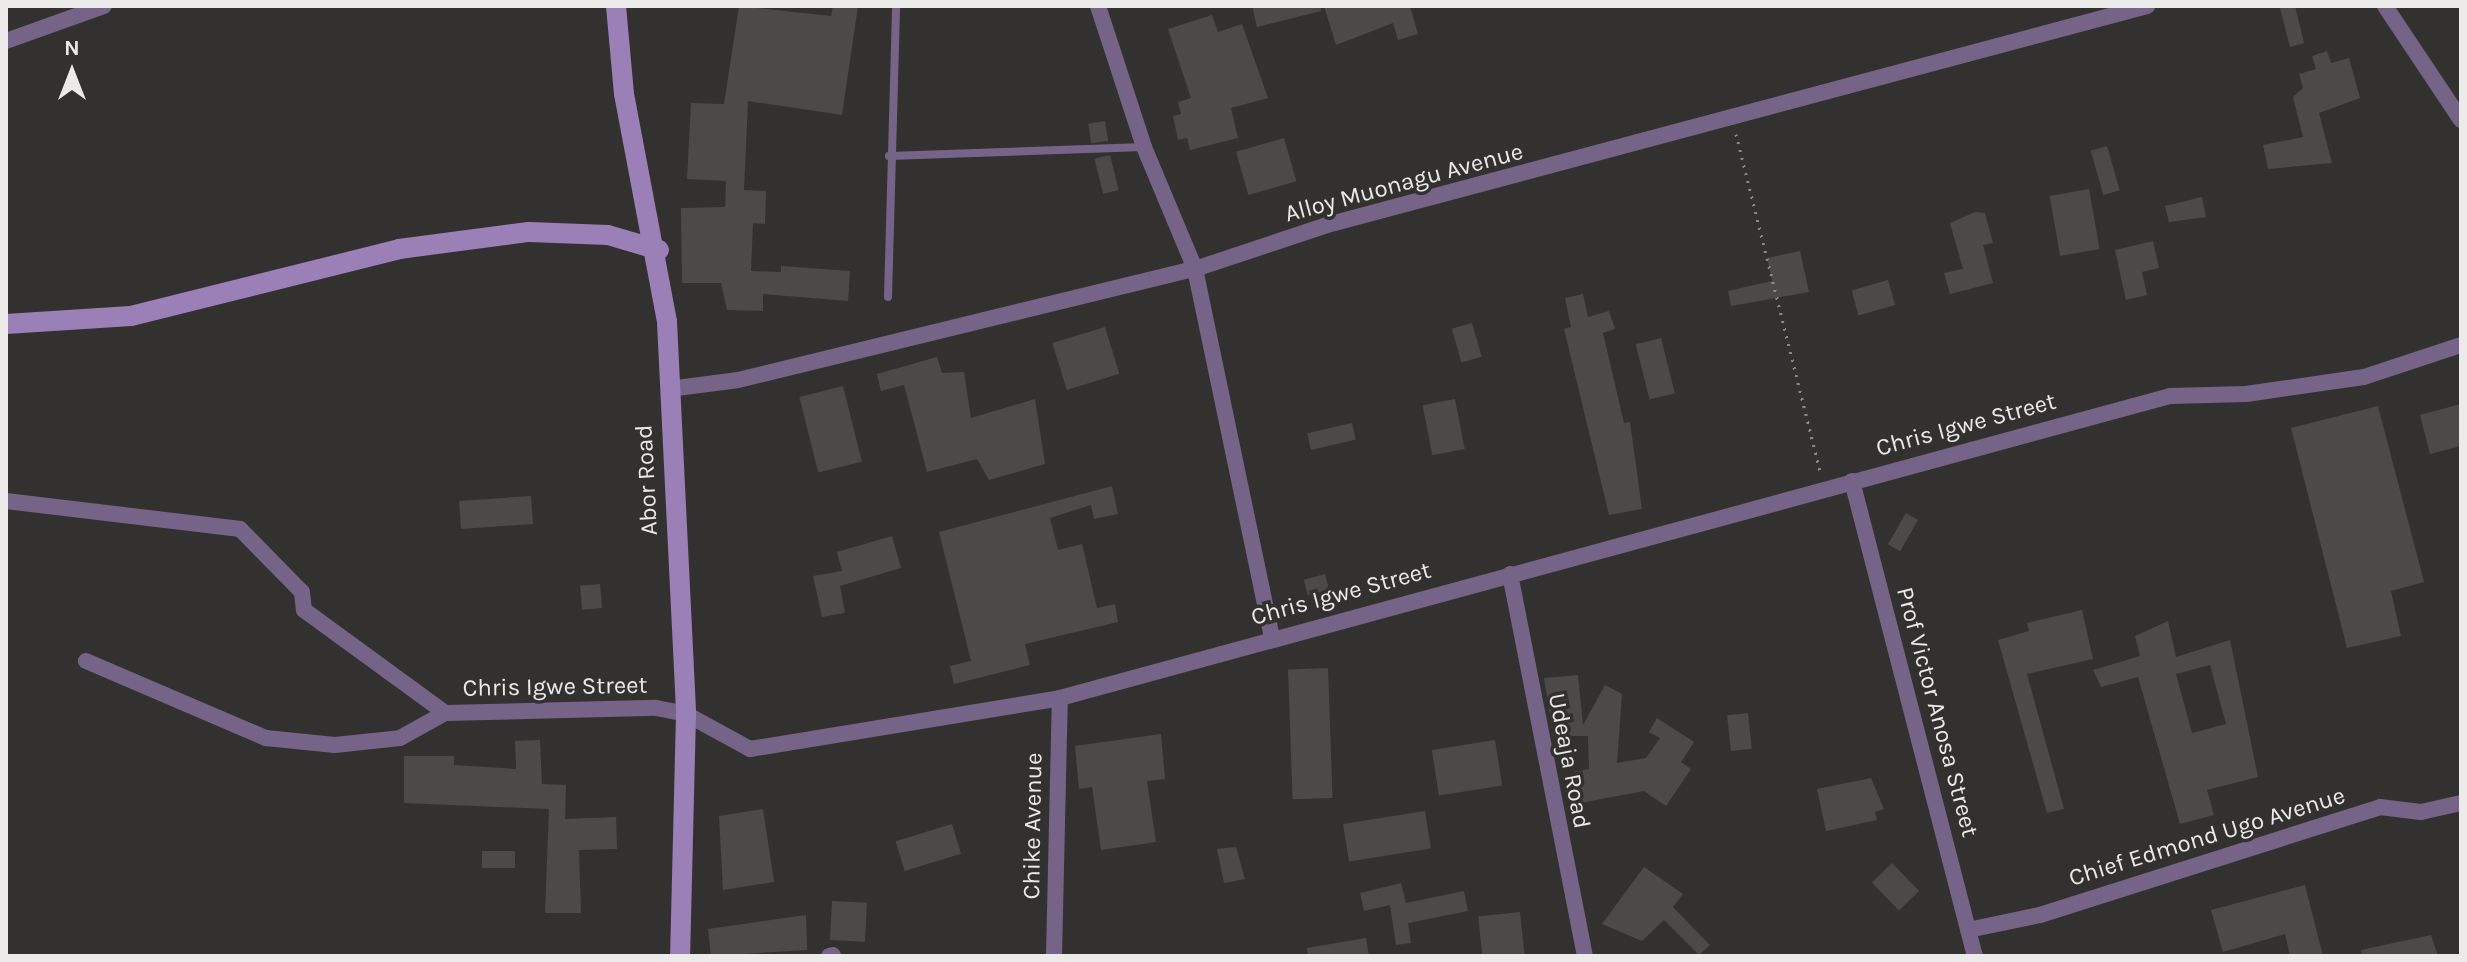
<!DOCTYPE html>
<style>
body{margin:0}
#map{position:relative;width:2467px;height:962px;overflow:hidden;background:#33312f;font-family:Karla,sans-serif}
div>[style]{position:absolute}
.building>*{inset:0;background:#4b4a48;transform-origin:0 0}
.path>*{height:3px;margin-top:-1.5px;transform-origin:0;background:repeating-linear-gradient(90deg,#8c8a89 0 2px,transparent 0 8px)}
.lane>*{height:8px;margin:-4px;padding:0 4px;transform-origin:4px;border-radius:4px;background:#756487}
.street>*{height:16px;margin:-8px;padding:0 8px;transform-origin:8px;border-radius:8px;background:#756487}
.secondary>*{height:20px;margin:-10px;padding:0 10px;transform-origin:10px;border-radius:10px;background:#9a80b7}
span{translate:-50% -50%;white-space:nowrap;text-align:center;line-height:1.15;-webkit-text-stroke:7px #33312f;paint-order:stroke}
.street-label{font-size:24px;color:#ecebea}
.frame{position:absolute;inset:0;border:8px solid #ecebea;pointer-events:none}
.north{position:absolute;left:32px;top:32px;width:80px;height:80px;-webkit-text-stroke:6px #33312f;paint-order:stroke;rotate:0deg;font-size:22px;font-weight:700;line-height:32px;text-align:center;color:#ecebea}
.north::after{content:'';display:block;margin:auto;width:28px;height:36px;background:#ecebea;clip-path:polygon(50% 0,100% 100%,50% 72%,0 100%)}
</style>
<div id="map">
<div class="building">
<i style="clip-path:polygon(739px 6px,831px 16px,833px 6px,858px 6px,842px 115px,748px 101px,744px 190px,766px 191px,765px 224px,753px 223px,751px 271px,781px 272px,781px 266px,850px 271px,848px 301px,763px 294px,763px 311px,727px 310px,721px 283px,682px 283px,681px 208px,725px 207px,726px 181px,687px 179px,691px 103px,724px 104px)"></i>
<i style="clip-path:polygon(1252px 6px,1320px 6px,1321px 11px,1257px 27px)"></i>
<i style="clip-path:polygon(1324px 6px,1410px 6px,1418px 34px,1398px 40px,1393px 23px,1336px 45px)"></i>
<i style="clip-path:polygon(2288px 6px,2295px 6px,2304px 43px,2290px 47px,2280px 8px)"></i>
<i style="clip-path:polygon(1212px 15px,1218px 32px,1242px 24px,1268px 98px,1231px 108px,1238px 138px,1190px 150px,1187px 138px,1178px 140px,1173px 116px,1181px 114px,1178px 102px,1191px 98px,1168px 29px)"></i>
<i style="clip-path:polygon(2327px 51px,2331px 63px,2349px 58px,2360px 98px,2319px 113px,2332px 163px,2268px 169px,2263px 145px,2303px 137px,2293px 97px,2303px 88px,2299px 74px,2316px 69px,2312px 56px)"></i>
<i style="left:1105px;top:121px;width:20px;height:17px;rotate:81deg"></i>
<i style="left:1284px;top:138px;width:45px;height:50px;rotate:74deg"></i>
<i style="left:2107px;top:146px;width:46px;height:17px;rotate:74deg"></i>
<i style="left:1110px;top:155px;width:36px;height:16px;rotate:76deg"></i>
<i style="left:2089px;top:189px;width:61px;height:40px;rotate:80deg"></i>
<i style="clip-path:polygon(2202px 197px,2206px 217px,2169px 222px,2165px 206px)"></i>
<i style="clip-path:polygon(1975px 212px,1985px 213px,1993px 243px,1983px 245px,1993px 283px,1950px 294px,1944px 273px,1963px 269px,1950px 223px)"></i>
<i style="clip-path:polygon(2153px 241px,2159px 268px,2142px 272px,2147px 295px,2126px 300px,2115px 250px)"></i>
<i style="clip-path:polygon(1800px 251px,1809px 292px,1731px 306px,1728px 291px,1772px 281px,1767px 258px)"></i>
<i style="left:1888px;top:280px;width:26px;height:38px;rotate:74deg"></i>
<i style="clip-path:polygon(1583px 294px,1588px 317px,1609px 311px,1615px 329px,1603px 333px,1624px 423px,1630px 422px,1642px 509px,1609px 515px,1564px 329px,1571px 327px,1565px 298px)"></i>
<i style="left:1472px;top:323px;width:35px;height:21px;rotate:74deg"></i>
<i style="left:1105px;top:327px;width:49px;height:55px;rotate:73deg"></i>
<i style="left:1661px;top:338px;width:57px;height:26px;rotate:76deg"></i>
<i style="clip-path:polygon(937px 357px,942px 373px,964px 372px,971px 418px,1035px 399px,1045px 464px,989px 480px,977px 459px,927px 472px,904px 385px,881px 391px,877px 374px)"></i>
<i style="left:843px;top:386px;width:78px;height:45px;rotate:76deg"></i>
<i style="left:1455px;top:399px;width:51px;height:33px;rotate:79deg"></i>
<i style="clip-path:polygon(2461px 404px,2461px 446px,2430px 454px,2420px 415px)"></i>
<i style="clip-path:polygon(2378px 406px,2424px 582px,2391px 591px,2401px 636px,2347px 648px,2291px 428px)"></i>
<i style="left:1352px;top:423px;width:17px;height:46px;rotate:77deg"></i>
<i style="clip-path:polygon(1112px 486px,1118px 514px,1094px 519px,1091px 505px,1050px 518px,1058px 550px,1082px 544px,1097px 608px,1115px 604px,1118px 622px,1025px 644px,1030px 665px,954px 684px,950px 666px,971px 661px,939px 532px)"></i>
<i style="left:531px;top:496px;width:28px;height:72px;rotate:86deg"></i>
<i style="left:1906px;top:513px;width:14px;height:36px;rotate:30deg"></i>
<i style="clip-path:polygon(892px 536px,901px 568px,840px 586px,845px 613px,822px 617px,813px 576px,842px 571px,837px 552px)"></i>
<i style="left:1325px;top:574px;width:16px;height:22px;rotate:75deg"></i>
<i style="left:600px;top:584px;width:24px;height:20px;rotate:85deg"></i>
<i style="clip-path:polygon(2082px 610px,2093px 659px,2027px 674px,2064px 809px,2047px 813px,1998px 640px,2029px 631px,2027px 623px)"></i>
<i style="clip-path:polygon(evenodd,2168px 621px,2176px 657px,2230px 640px,2258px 777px,2207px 790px,2214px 815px,2180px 824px,2138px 677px,2101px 687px,2093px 670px,2140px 656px,2135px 636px,2168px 621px,2210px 665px,2226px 724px,2192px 733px,2176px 674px,2210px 665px)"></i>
<i style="left:1328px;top:668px;width:130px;height:40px;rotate:88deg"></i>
<i style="clip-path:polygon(1578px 675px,1583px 725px,1605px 685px,1622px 694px,1617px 763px,1646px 758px,1660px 738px,1649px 732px,1657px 718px,1694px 742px,1681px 762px,1691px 769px,1666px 806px,1644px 791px,1580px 803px,1574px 772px,1589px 769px,1588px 736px,1553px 736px,1544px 678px)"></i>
<i style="left:1748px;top:713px;width:36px;height:21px;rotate:84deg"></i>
<i style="clip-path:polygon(1161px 734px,1165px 779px,1147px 781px,1156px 842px,1101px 850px,1092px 787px,1079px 789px,1075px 746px)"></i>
<i style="clip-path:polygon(540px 740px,542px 784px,566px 785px,565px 819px,616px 817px,617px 849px,579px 850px,581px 913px,545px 913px,549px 809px,404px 803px,404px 756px,454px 756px,454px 765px,516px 769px,515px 741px)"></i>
<i style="left:1495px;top:740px;width:46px;height:64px;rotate:81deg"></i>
<i style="clip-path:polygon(1871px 778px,1884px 809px,1875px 812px,1877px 820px,1826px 831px,1817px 789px)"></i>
<i style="clip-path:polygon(763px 809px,774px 882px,723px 890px,719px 816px)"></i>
<i style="left:1425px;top:811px;width:38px;height:83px;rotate:81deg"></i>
<i style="left:952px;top:824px;width:31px;height:59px;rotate:73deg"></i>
<i style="clip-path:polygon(1236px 847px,1245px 879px,1224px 883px,1217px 849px)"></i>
<i style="left:482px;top:851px;width:33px;height:17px"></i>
<i style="left:1892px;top:863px;width:39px;height:28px;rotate:46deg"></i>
<i style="clip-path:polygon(1644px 867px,1683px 894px,1673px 907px,1710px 945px,1699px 955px,1664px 920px,1642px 941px,1602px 924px)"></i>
<i style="clip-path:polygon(1401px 883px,1406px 903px,1464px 891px,1468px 911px,1408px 923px,1411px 943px,1396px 945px,1390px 905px,1364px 911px,1360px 893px)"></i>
<i style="clip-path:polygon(2305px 885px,2323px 956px,2290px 956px,2285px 934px,2223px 952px,2211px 910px)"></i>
<i style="left:832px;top:901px;width:35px;height:39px;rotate:3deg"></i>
<i style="left:1520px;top:912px;width:44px;height:42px;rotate:84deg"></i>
<i style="clip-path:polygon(806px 915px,807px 950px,711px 956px,708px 929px)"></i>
<i style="clip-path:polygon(2431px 935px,2438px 956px,2362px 956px,2361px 950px)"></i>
<i style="clip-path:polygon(1366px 938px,1369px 956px,1308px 956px,1307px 948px)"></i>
</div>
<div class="path">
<i style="left:1736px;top:134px;width:348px;rotate:76deg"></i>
</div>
<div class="lane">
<i style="left:889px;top:156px;width:255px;rotate:-2deg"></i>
<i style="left:888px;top:297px;width:291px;rotate:-88.4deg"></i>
</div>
<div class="street">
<i style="left:1098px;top:6px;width:148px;rotate:71.9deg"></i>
<i style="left:1144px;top:147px;width:132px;rotate:67.3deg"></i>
<i style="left:1195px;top:269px;width:375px;rotate:78.2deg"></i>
<i style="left:2385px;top:6px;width:137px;rotate:56.3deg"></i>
<i style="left:6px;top:41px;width:104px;rotate:-19.7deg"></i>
<i style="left:669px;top:389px;width:70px;rotate:-7.4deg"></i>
<i style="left:738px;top:380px;width:470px;rotate:-13.7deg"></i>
<i style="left:1195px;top:269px;width:139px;rotate:-18.4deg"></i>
<i style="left:1327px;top:225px;width:849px;rotate:-14.95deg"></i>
<i style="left:1852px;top:481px;width:491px;rotate:75.5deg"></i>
<i style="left:6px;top:501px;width:236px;rotate:6.8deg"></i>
<i style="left:240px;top:529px;width:88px;rotate:45.5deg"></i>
<i style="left:302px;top:592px;width:18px;rotate:84deg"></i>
<i style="left:304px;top:610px;width:175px;rotate:36.1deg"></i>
<i style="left:445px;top:713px;width:211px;rotate:-1.4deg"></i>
<i style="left:656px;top:708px;width:31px;rotate:11deg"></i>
<i style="left:686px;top:714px;width:73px;rotate:28.7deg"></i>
<i style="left:750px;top:749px;width:314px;rotate:-9.3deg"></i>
<i style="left:1060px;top:698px;width:1150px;rotate:-15.22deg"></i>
<i style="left:2170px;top:396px;width:76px;rotate:-1.5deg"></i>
<i style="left:2246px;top:394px;width:119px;rotate:-8.2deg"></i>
<i style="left:2364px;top:377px;width:102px;rotate:-18.3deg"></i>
<i style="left:1510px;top:574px;width:389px;rotate:78.9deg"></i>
<i style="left:86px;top:661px;width:196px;rotate:23.2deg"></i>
<i style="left:266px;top:738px;width:69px;rotate:5.8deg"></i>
<i style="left:335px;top:745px;width:65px;rotate:-6.1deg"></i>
<i style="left:400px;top:738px;width:51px;rotate:-29.1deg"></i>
<i style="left:1968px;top:930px;width:74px;rotate:-11.8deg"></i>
<i style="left:2040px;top:915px;width:357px;rotate:-17.6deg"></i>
<i style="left:2380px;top:807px;width:41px;rotate:7deg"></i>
<i style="left:2421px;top:812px;width:41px;rotate:-12.7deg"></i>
<i style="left:829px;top:956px;width:4px;rotate:-14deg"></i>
<i style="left:1054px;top:956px;width:258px;rotate:-88.7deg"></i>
</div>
<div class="secondary">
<i style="left:616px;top:6px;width:88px;rotate:84.8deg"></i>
<i style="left:624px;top:94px;width:232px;rotate:79.3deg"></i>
<i style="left:667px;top:322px;width:392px;rotate:87.2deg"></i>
<i style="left:686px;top:714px;width:242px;rotate:91.4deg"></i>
<i style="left:6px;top:324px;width:125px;rotate:-3.7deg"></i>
<i style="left:131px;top:316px;width:276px;rotate:-14deg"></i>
<i style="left:399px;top:249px;width:131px;rotate:-7.5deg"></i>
<i style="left:529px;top:232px;width:79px;rotate:2.2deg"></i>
<i style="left:608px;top:235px;width:53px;rotate:16.4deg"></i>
</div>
<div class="street-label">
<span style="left:1404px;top:183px;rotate:-15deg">Alloy Muonagu Avenue</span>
<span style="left:1966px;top:425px;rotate:-15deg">Chris Igwe Street</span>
<span style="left:647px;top:480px;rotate:-93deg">Abor Road</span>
<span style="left:1341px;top:594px;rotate:-15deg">Chris Igwe Street</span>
<span style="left:555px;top:687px;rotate:-1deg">Chris Igwe Street</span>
<span style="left:1937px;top:712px;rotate:75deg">Prof Victor Anosa Street</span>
<span style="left:1569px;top:761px;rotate:79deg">Udeaja Road</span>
<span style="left:1033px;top:826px;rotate:-89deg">Chike Avenue</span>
<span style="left:2207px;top:837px;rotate:-17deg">Chief Edmond Ugo Avenue</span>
</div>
<div class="frame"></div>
<div class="north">N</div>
</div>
